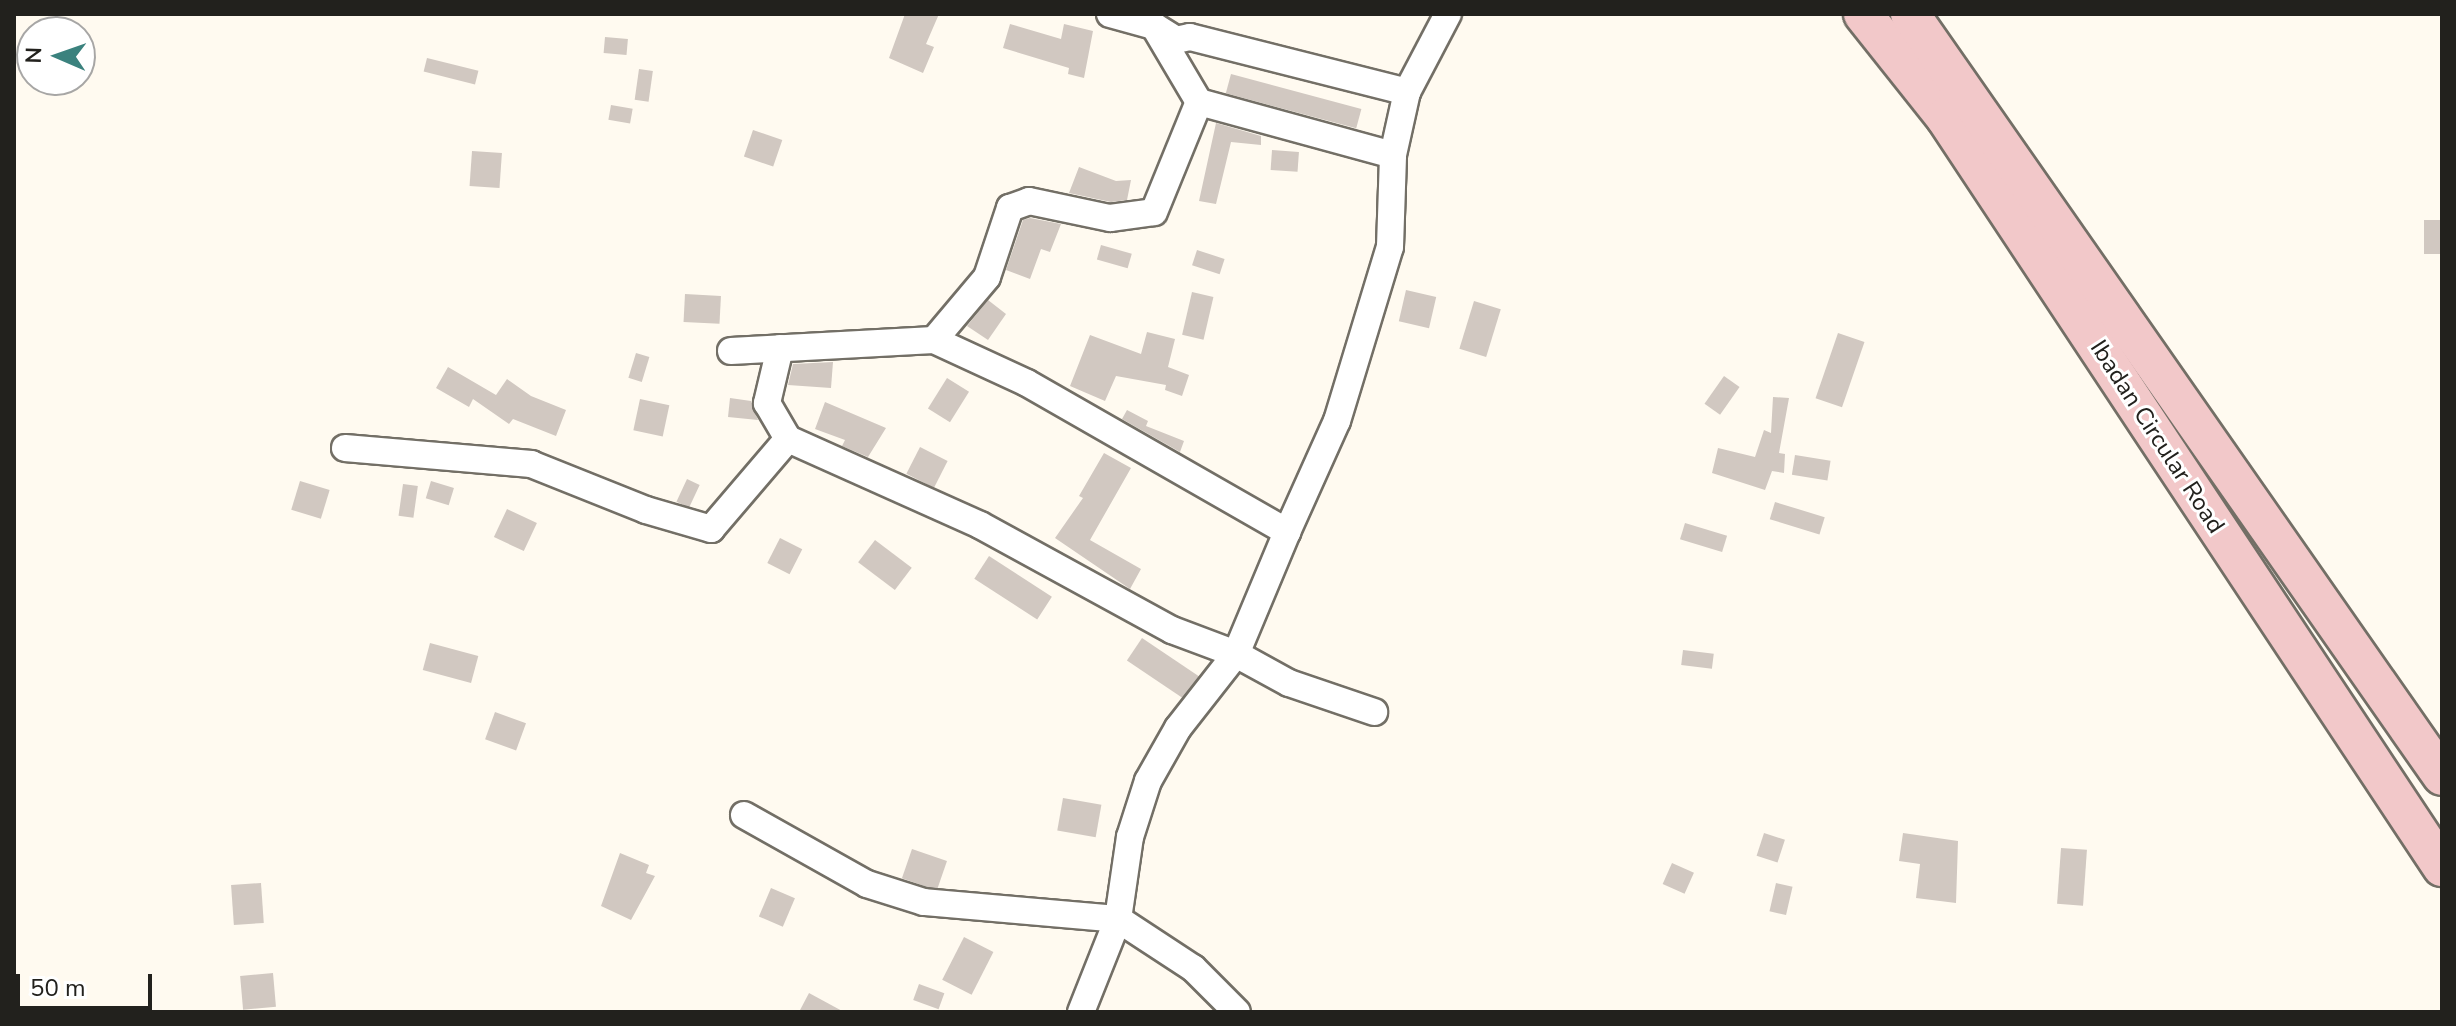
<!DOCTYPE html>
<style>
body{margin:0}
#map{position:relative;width:2456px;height:1026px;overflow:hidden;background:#fffaf0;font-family:"Nunito Sans",sans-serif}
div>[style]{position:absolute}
.building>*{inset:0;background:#d1c8c1;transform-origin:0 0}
.roads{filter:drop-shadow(2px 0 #736f66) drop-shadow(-2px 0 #736f66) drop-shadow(0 2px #736f66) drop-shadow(0 -2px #736f66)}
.minor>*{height:26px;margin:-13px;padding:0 13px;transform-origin:13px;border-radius:13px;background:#fff}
.highway>*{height:38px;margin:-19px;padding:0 19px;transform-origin:19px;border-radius:19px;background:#f2c8c9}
span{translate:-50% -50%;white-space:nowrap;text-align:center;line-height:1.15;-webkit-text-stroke:6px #fff;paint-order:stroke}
.street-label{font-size:24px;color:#22211d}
.frame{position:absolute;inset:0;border:16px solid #22211d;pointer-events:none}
.north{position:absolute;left:16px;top:16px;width:80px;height:80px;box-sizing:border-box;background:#fff;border:2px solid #a7a6a5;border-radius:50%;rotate:272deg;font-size:22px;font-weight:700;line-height:32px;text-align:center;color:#22211d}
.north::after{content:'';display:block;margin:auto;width:28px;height:36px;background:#3b827e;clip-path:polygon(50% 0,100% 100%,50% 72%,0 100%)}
.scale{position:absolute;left:16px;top:974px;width:136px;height:36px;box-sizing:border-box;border:4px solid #22211d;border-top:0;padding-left:10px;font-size:24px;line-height:28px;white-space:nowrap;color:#22211d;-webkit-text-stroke:6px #fff;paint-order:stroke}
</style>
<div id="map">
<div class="building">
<i style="clip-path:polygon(905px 14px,939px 14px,926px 44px,934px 47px,923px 73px,889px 58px)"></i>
<i style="clip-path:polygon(1010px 24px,1061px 39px,1064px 24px,1093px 31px,1084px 78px,1068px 74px,1069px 68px,1003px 48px)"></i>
<i style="left:605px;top:37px;width:23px;height:16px;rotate:5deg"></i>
<i style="left:427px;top:58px;width:53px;height:14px;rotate:14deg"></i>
<i style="left:639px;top:69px;width:14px;height:31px;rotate:8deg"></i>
<i style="left:1231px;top:74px;width:135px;height:20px;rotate:15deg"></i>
<i style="left:611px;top:105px;width:22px;height:15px;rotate:10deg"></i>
<i style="clip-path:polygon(1216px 123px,1261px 136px,1261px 145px,1231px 142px,1216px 204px,1199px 201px)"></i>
<i style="left:753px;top:130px;width:31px;height:28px;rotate:19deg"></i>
<i style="left:1272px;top:150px;width:27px;height:20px;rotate:4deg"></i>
<i style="left:472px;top:151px;width:30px;height:35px;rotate:4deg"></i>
<i style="clip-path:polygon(1079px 167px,1116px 181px,1131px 180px,1127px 200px,1111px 202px,1069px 193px)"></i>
<i style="clip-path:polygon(1030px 218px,1061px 224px,1050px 252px,1041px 249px,1030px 279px,1006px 270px,1023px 220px)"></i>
<i style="left:2424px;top:220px;width:18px;height:34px"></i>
<i style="left:1101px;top:245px;width:32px;height:15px;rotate:16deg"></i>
<i style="left:1197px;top:250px;width:29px;height:16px;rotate:18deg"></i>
<i style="left:1406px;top:290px;width:31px;height:32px;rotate:13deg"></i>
<i style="left:1192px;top:292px;width:22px;height:44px;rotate:13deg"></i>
<i style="left:685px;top:294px;width:36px;height:28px;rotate:3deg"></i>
<i style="clip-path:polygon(988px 300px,1006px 314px,988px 340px,967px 326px)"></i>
<i style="left:1474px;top:301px;width:28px;height:50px;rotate:17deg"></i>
<i style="clip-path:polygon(1147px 332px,1175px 339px,1168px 367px,1189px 375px,1182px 396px,1165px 390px,1166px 385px,1116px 376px,1105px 401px,1070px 386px,1090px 335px,1141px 354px)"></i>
<i style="left:1838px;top:333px;width:28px;height:69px;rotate:19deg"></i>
<i style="left:636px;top:353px;width:14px;height:26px;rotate:17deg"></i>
<i style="clip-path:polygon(833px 362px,831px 388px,788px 385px,793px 364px)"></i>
<i style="clip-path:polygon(448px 367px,496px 395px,507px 379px,531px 396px,566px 410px,556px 436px,513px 419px,509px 424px,473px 399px,469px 407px,436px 388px)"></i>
<i style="left:1724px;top:376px;width:19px;height:34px;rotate:35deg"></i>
<i style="left:947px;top:378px;width:26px;height:36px;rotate:32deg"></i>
<i style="clip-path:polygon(1773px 397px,1789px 398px,1779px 453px,1785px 454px,1784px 473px,1772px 471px,1765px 490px,1712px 473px,1718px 448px,1755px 457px,1764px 430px,1771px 433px)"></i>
<i style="clip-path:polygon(730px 398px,751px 401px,758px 420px,728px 417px)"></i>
<i style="left:640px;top:399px;width:30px;height:32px;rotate:12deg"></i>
<i style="clip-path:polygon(825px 402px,886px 428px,868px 457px,842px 446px,845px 440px,815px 429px)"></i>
<i style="clip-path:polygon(1127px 410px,1148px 421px,1146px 426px,1184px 441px,1180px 452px,1122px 419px)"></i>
<i style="left:920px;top:447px;width:31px;height:30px;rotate:27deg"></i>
<i style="clip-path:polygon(1104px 453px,1131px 468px,1090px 540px,1141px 569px,1130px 589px,1055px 538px,1083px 498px,1079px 496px)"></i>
<i style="left:1795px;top:455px;width:36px;height:20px;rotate:9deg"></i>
<i style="left:687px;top:479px;width:14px;height:25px;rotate:25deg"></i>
<i style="left:300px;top:481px;width:31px;height:30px;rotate:17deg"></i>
<i style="left:431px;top:481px;width:24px;height:18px;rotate:17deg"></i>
<i style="left:403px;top:484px;width:15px;height:32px;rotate:8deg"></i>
<i style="left:1775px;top:502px;width:52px;height:18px;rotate:17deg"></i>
<i style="left:507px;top:509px;width:33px;height:31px;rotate:25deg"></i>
<i style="left:1685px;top:523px;width:44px;height:17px;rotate:17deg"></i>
<i style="left:780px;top:538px;width:25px;height:28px;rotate:27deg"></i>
<i style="left:875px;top:540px;width:46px;height:28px;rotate:37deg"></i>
<i style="left:989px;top:556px;width:75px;height:27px;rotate:33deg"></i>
<i style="left:1142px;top:638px;width:69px;height:27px;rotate:34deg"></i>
<i style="left:430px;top:643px;width:50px;height:28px;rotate:15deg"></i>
<i style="left:1683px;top:650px;width:31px;height:15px;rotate:7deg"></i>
<i style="left:495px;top:712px;width:33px;height:29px;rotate:20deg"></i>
<i style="left:1063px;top:798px;width:39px;height:33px;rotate:10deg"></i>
<i style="left:1764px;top:833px;width:22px;height:24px;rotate:18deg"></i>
<i style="clip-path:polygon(1903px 833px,1958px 841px,1956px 903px,1916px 898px,1920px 864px,1899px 861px)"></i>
<i style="left:2061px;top:848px;width:26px;height:56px;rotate:4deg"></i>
<i style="left:912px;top:849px;width:37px;height:31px;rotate:19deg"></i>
<i style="clip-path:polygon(620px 853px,649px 865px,646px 873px,655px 876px,631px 920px,601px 906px)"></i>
<i style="left:1672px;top:863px;width:24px;height:23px;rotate:24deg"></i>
<i style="left:261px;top:883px;width:40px;height:30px;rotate:86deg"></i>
<i style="left:1776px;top:883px;width:17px;height:29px;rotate:13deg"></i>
<i style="left:771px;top:888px;width:26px;height:31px;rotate:23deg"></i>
<i style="left:964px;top:937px;width:33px;height:48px;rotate:27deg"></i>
<i style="left:273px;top:973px;width:34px;height:33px;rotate:85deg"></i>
<i style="left:919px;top:984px;width:27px;height:17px;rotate:20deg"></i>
<i style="clip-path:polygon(809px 993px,844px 1012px,799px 1012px)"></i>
</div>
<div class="roads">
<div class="minor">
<i style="left:1110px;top:14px;width:46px;rotate:15.3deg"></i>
<i style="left:1154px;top:26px;width:88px;rotate:59.4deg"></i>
<i style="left:1199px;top:102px;width:201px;rotate:15.3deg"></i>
<i style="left:1154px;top:26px;width:26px;rotate:32deg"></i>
<i style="left:1176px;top:40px;width:14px;rotate:-12deg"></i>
<i style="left:1190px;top:37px;width:224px;rotate:14.2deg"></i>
<i style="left:934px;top:340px;width:82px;rotate:-49.9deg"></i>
<i style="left:987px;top:277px;width:73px;rotate:-71.6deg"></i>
<i style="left:1010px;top:208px;width:20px;rotate:-20deg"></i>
<i style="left:1029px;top:201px;width:83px;rotate:11.9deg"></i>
<i style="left:1110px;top:218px;width:44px;rotate:-7.8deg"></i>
<i style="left:1154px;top:212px;width:119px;rotate:-67.8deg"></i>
<i style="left:780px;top:348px;width:57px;rotate:103.3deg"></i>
<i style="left:767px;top:403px;width:42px;rotate:59.7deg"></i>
<i style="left:788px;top:439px;width:210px;rotate:24.1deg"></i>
<i style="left:980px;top:525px;width:219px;rotate:28.7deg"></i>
<i style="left:1172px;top:630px;width:68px;rotate:20.6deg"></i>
<i style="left:1236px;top:654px;width:132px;rotate:-67.3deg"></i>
<i style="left:731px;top:351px;width:203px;rotate:-3.1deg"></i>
<i style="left:934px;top:340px;width:102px;rotate:24.8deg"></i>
<i style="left:1027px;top:383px;width:300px;rotate:29.8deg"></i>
<i style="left:1287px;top:532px;width:122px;rotate:-65.8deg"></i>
<i style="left:1337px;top:421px;width:182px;rotate:-73.1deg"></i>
<i style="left:1390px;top:247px;width:92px;rotate:-88.1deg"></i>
<i style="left:1393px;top:155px;width:65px;rotate:-77.5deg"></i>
<i style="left:1407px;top:92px;width:88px;rotate:-62.3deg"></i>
<i style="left:345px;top:448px;width:187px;rotate:4.9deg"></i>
<i style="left:531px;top:464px;width:124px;rotate:21.8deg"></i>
<i style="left:646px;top:510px;width:68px;rotate:16.3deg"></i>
<i style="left:711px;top:529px;width:118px;rotate:-49.5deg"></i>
<i style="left:744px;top:815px;width:141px;rotate:29.3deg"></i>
<i style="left:867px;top:884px;width:60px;rotate:17.5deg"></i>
<i style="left:924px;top:902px;width:195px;rotate:5deg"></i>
<i style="left:1118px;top:919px;width:90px;rotate:33.2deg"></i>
<i style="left:1193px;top:968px;width:62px;rotate:45deg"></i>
<i style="left:1081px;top:1012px;width:100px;rotate:-68.3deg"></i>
<i style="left:1118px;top:919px;width:83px;rotate:-81.7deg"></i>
<i style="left:1130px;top:837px;width:59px;rotate:-72.2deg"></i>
<i style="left:1148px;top:781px;width:61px;rotate:-60.5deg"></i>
<i style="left:1178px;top:728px;width:94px;rotate:-51.9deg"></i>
<i style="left:1236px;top:654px;width:60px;rotate:28.7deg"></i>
<i style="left:1289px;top:683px;width:90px;rotate:18.8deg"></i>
</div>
<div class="highway">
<i style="left:1863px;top:14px;width:132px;rotate:51.5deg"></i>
<i style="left:1945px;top:117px;width:900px;rotate:56.47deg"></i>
<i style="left:1910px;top:14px;width:929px;rotate:55.08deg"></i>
</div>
</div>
<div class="street-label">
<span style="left:2157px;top:437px;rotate:57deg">Ibadan Circular Road</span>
</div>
<div class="frame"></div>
<div class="north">N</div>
<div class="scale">50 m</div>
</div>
